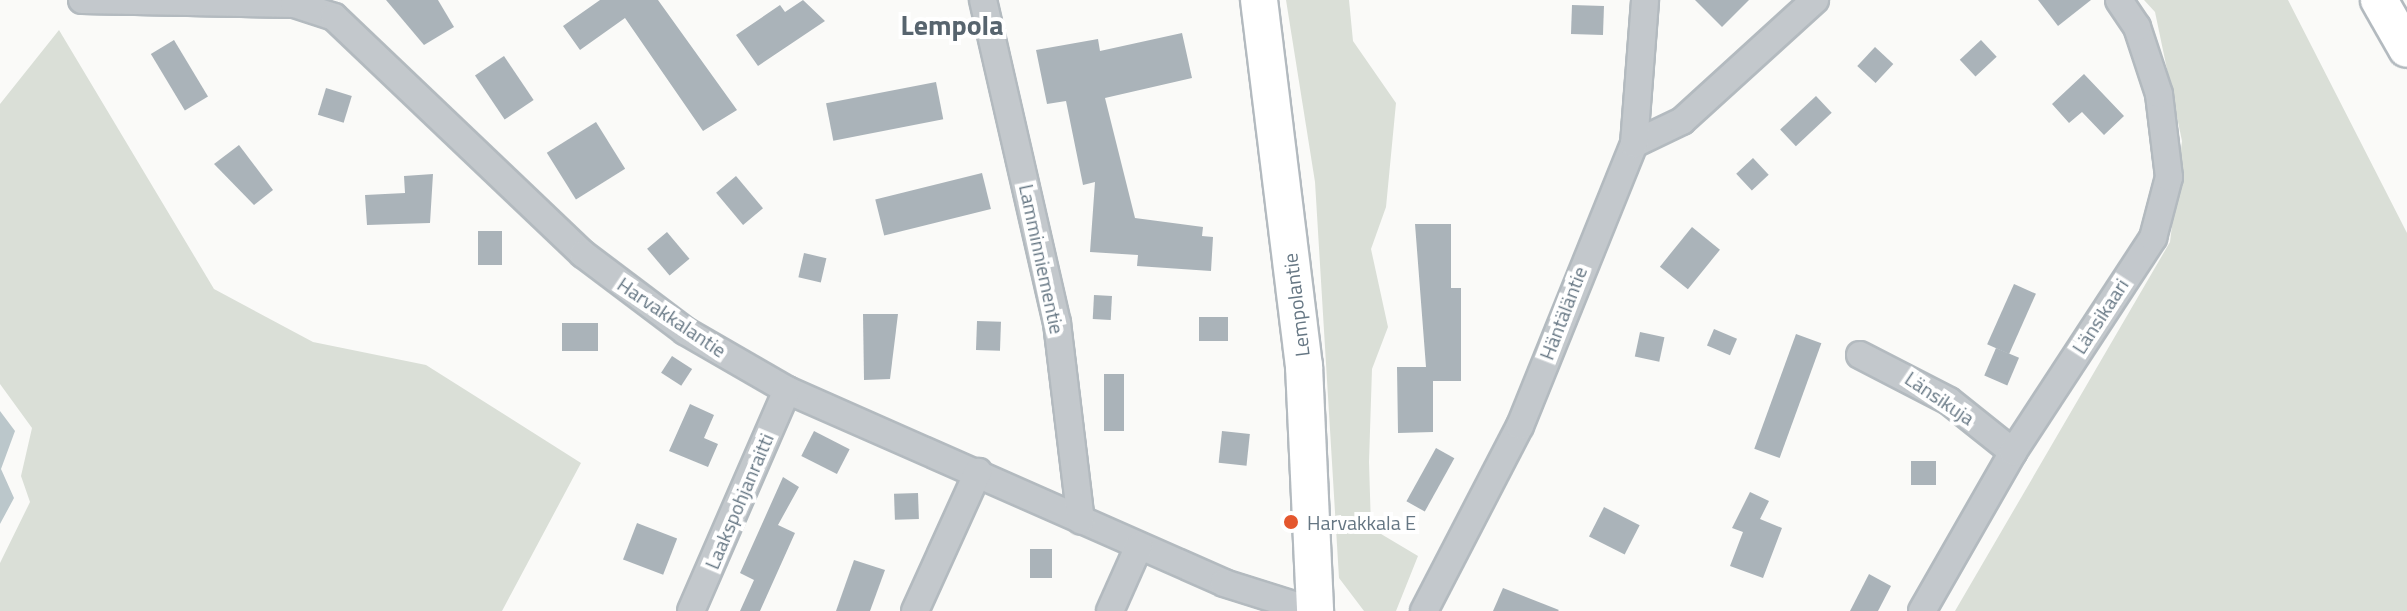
<!DOCTYPE html>
<meta charset="utf-8">
<style>
body{margin:0}
#map{position:relative;width:2407px;height:611px;overflow:hidden;background:#fafaf8;font-family:"Titillium Web",sans-serif}
div>[style]{position:absolute}
.green>*{inset:0;background:#dadfd7}
.water>*{inset:0;background:#bbc7cb}
.building>*{inset:0;background:#aab3b9;transform-origin:0 0}
.roads{filter:drop-shadow(2px 0 #b3babf) drop-shadow(-2px 0 #b3babf) drop-shadow(0 2px #b3babf) drop-shadow(0 -2px #b3babf)}
.street>*{height:26px;margin:-13px;padding:0 13px;transform-origin:13px;border-radius:13px;background:#c3c8cc}
.secondary>*{height:36px;margin:-18px;padding:0 18px;transform-origin:18px;border-radius:18px;background:#fff}
.dots>*{width:22px;height:22px;translate:-50% -50%;box-sizing:border-box;border:4px solid #fff;border-radius:50%}
span{translate:-50% -50%;white-space:nowrap;text-align:center;line-height:1.15;-webkit-text-stroke:8px #fff;paint-order:stroke}
.street-label{font-size:20px;color:#657683}
.poi-label{font-size:20px;color:#657683}
.left{translate:0 -50%;text-align:left}
.district-label{font-size:28px;color:#57646e;font-weight:700}
</style>
<div id="map">
<div class="green">
<i style="clip-path:polygon(1286px 0,1349px 0,1353px 41px,1396px 103px,1386px 207px,1371px 249px,1388px 327px,1372px 369px,1369px 462px,1371px 528px,1418px 556px,1396px 611px,1364px 611px,1339px 578px,1315px 182px)"></i>
<i style="clip-path:polygon(2144px 0,2288px 0,2407px 233px,2407px 611px,1955px 611px,2170px 242px,2182px 141px,2155px 12px)"></i>
<i style="clip-path:polygon(59px 30px,214px 289px,313px 342px,426px 365px,581px 463px,502px 611px,0 611px,0 563px,30px 502px,21px 476px,32px 428px,0 384px,0 104px)"></i>
</div>
<div class="water">
<i style="clip-path:polygon(0 411px,15px 431px,1px 469px,14px 498px,0 524px)"></i>
</div>
<div class="building">
<i style="clip-path:polygon(386px 0,438px 0,454px 27px,424px 45px)"></i>
<i style="clip-path:polygon(600px 0,658px 0,737px 110px,703px 131px,625px 18px,580px 50px,563px 26px)"></i>
<i style="clip-path:polygon(803px 0,825px 21px,758px 66px,736px 35px,780px 5px,785px 12px)"></i>
<i style="clip-path:polygon(1695px 0,1749px 0,1722px 27px)"></i>
<i style="clip-path:polygon(2038px 0,2091px 0,2058px 26px)"></i>
<i style="left:1572px;top:5px;width:32px;height:29px;rotate:2deg"></i>
<i style="clip-path:polygon(1182px 33px,1192px 78px,1105px 98px,1135px 218px,1203px 227px,1202px 236px,1213px 237px,1211px 271px,1137px 266px,1138px 255px,1090px 252px,1095px 182px,1083px 185px,1066px 101px,1047px 104px,1036px 50px,1098px 39px,1100px 51px)"></i>
<i style="left:174px;top:40px;width:66px;height:27px;rotate:59deg"></i>
<i style="left:1981px;top:40px;width:23px;height:29px;rotate:47deg"></i>
<i style="left:1875px;top:47px;width:25px;height:26px;rotate:43deg"></i>
<i style="left:504px;top:56px;width:53px;height:35px;rotate:56deg"></i>
<i style="clip-path:polygon(2084px 74px,2124px 116px,2104px 135px,2082px 112px,2069px 123px,2052px 104px)"></i>
<i style="left:936px;top:82px;width:38px;height:112px;rotate:79deg"></i>
<i style="left:326px;top:88px;width:27px;height:28px;rotate:17deg"></i>
<i style="left:1816px;top:96px;width:23px;height:49px;rotate:47deg"></i>
<i style="left:596px;top:122px;width:55px;height:58px;rotate:58deg"></i>
<i style="clip-path:polygon(239px 145px,273px 190px,254px 205px,214px 164px)"></i>
<i style="left:1753px;top:158px;width:23px;height:23px;rotate:47deg"></i>
<i style="left:982px;top:173px;width:37px;height:110px;rotate:76deg"></i>
<i style="clip-path:polygon(433px 174px,430px 223px,367px 225px,365px 195px,405px 193px,404px 176px)"></i>
<i style="left:736px;top:176px;width:42px;height:26px;rotate:50deg"></i>
<i style="clip-path:polygon(1415px 224px,1451px 224px,1451px 288px,1461px 288px,1461px 381px,1433px 381px,1433px 432px,1398px 433px,1397px 367px,1426px 367px)"></i>
<i style="left:1692px;top:227px;width:36px;height:51px;rotate:39deg"></i>
<i style="left:478px;top:231px;width:24px;height:34px"></i>
<i style="left:667px;top:232px;width:35px;height:26px;rotate:50deg"></i>
<i style="left:804px;top:253px;width:23px;height:25px;rotate:13deg"></i>
<i style="left:2014px;top:284px;width:24px;height:66px;rotate:24deg"></i>
<i style="left:1094px;top:295px;width:18px;height:24px;rotate:3deg"></i>
<i style="clip-path:polygon(863px 314px,898px 314px,890px 379px,864px 380px)"></i>
<i style="left:1199px;top:317px;width:29px;height:24px"></i>
<i style="left:977px;top:321px;width:24px;height:29px;rotate:2deg"></i>
<i style="left:562px;top:323px;width:36px;height:28px"></i>
<i style="left:1714px;top:329px;width:25px;height:18px;rotate:23deg"></i>
<i style="left:1640px;top:332px;width:25px;height:25px;rotate:12deg"></i>
<i style="left:1796px;top:334px;width:27px;height:122px;rotate:20deg"></i>
<i style="left:1996px;top:348px;width:25px;height:30px;rotate:23deg"></i>
<i style="left:672px;top:356px;width:24px;height:20px;rotate:33deg"></i>
<i style="left:1104px;top:374px;width:20px;height:57px"></i>
<i style="clip-path:polygon(690px 404px,714px 415px,704px 438px,718px 444px,708px 467px,669px 451px)"></i>
<i style="left:814px;top:431px;width:40px;height:28px;rotate:27deg"></i>
<i style="left:1222px;top:431px;width:28px;height:32px;rotate:6deg"></i>
<i style="left:1436px;top:448px;width:21px;height:61px;rotate:29deg"></i>
<i style="left:1911px;top:461px;width:25px;height:24px"></i>
<i style="clip-path:polygon(783px 477px,799px 487px,778px 525px,795px 533px,760px 611px,740px 611px,754px 580px,740px 573px)"></i>
<i style="clip-path:polygon(1750px 492px,1769px 501px,1760px 519px,1782px 528px,1763px 578px,1730px 566px,1743px 532px,1732px 528px)"></i>
<i style="left:918px;top:493px;width:26px;height:24px;rotate:88deg"></i>
<i style="left:1604px;top:507px;width:40px;height:33px;rotate:27deg"></i>
<i style="left:637px;top:523px;width:43px;height:39px;rotate:21deg"></i>
<i style="left:1030px;top:549px;width:22px;height:29px"></i>
<i style="clip-path:polygon(854px 560px,885px 570px,870px 611px,836px 611px)"></i>
<i style="clip-path:polygon(1869px 574px,1891px 586px,1878px 611px,1850px 611px)"></i>
<i style="clip-path:polygon(1503px 588px,1559px 610px,1558px 611px,1493px 611px)"></i>
</div>
<div class="roads">
<div class="street">
<i style="left:82px;top:0;width:212px;rotate:1.1deg"></i>
<i style="left:294px;top:4px;width:42px;rotate:18deg"></i>
<i style="left:334px;top:17px;width:344px;rotate:43.6deg"></i>
<i style="left:583px;top:254px;width:128px;rotate:37deg"></i>
<i style="left:685px;top:331px;width:118px;rotate:30deg"></i>
<i style="left:787px;top:390px;width:478px;rotate:23.8deg"></i>
<i style="left:1224px;top:583px;width:93px;rotate:17.5deg"></i>
<i style="left:983px;top:0;width:331px;rotate:77.1deg"></i>
<i style="left:1057px;top:323px;width:199px;rotate:83.1deg"></i>
<i style="left:1634px;top:144px;width:53px;rotate:-25.6deg"></i>
<i style="left:1682px;top:121px;width:180px;rotate:-42.3deg"></i>
<i style="left:1860px;top:355px;width:100px;rotate:27.3deg"></i>
<i style="left:1949px;top:401px;width:82px;rotate:38.6deg"></i>
<i style="left:691px;top:611px;width:241px;rotate:-66.5deg"></i>
<i style="left:915px;top:611px;width:153px;rotate:-65.6deg"></i>
<i style="left:1110px;top:611px;width:71px;rotate:-66deg"></i>
<i style="left:1424px;top:611px;width:208px;rotate:-62.6deg"></i>
<i style="left:1520px;top:426px;width:304px;rotate:-68deg"></i>
<i style="left:1634px;top:144px;width:144px;rotate:-85.6deg"></i>
<i style="left:1922px;top:611px;width:183px;rotate:-60.2deg"></i>
<i style="left:2013px;top:452px;width:256px;rotate:-56.8deg"></i>
<i style="left:2153px;top:238px;width:63px;rotate:-75.3deg"></i>
<i style="left:2169px;top:177px;width:84px;rotate:-96.9deg"></i>
<i style="left:2159px;top:94px;width:71px;rotate:-108.2deg"></i>
<i style="left:2137px;top:27px;width:32px;rotate:-124deg"></i>
</div>
<div class="secondary">
<i style="left:1259px;top:0;width:369px;rotate:83deg"></i>
<i style="left:1304px;top:366px;width:245px;rotate:87.4deg"></i>
<i style="left:2379px;top:0;width:56px;rotate:60.3deg"></i>
</div>
</div>
<div class="dots">
<i style="left:1291px;top:522px;background:#e4572e"></i>
</div>
<div class="street-label">
<span style="left:1042px;top:259px;rotate:78deg">Lamminniementie</span>
<span style="left:1296px;top:305px;rotate:-97deg">Lempolantie</span>
<span style="left:1563px;top:313px;rotate:-69deg">Häntäläntie</span>
<span style="left:2100px;top:316px;rotate:-57deg">Länsikaari</span>
<span style="left:672px;top:317px;rotate:34deg">Harvakkalantie</span>
<span style="left:1940px;top:398px;rotate:34deg">Länsikuja</span>
<span style="left:739px;top:501px;rotate:-67deg">Laakspohjanraitti</span>
</div>
<div class="poi-label">
<span class="left" style="left:1307px;top:522px">Harvakkala E</span>
</div>
<div class="district-label">
<span style="left:952px;top:25px">Lempola</span>
</div>
</div>
